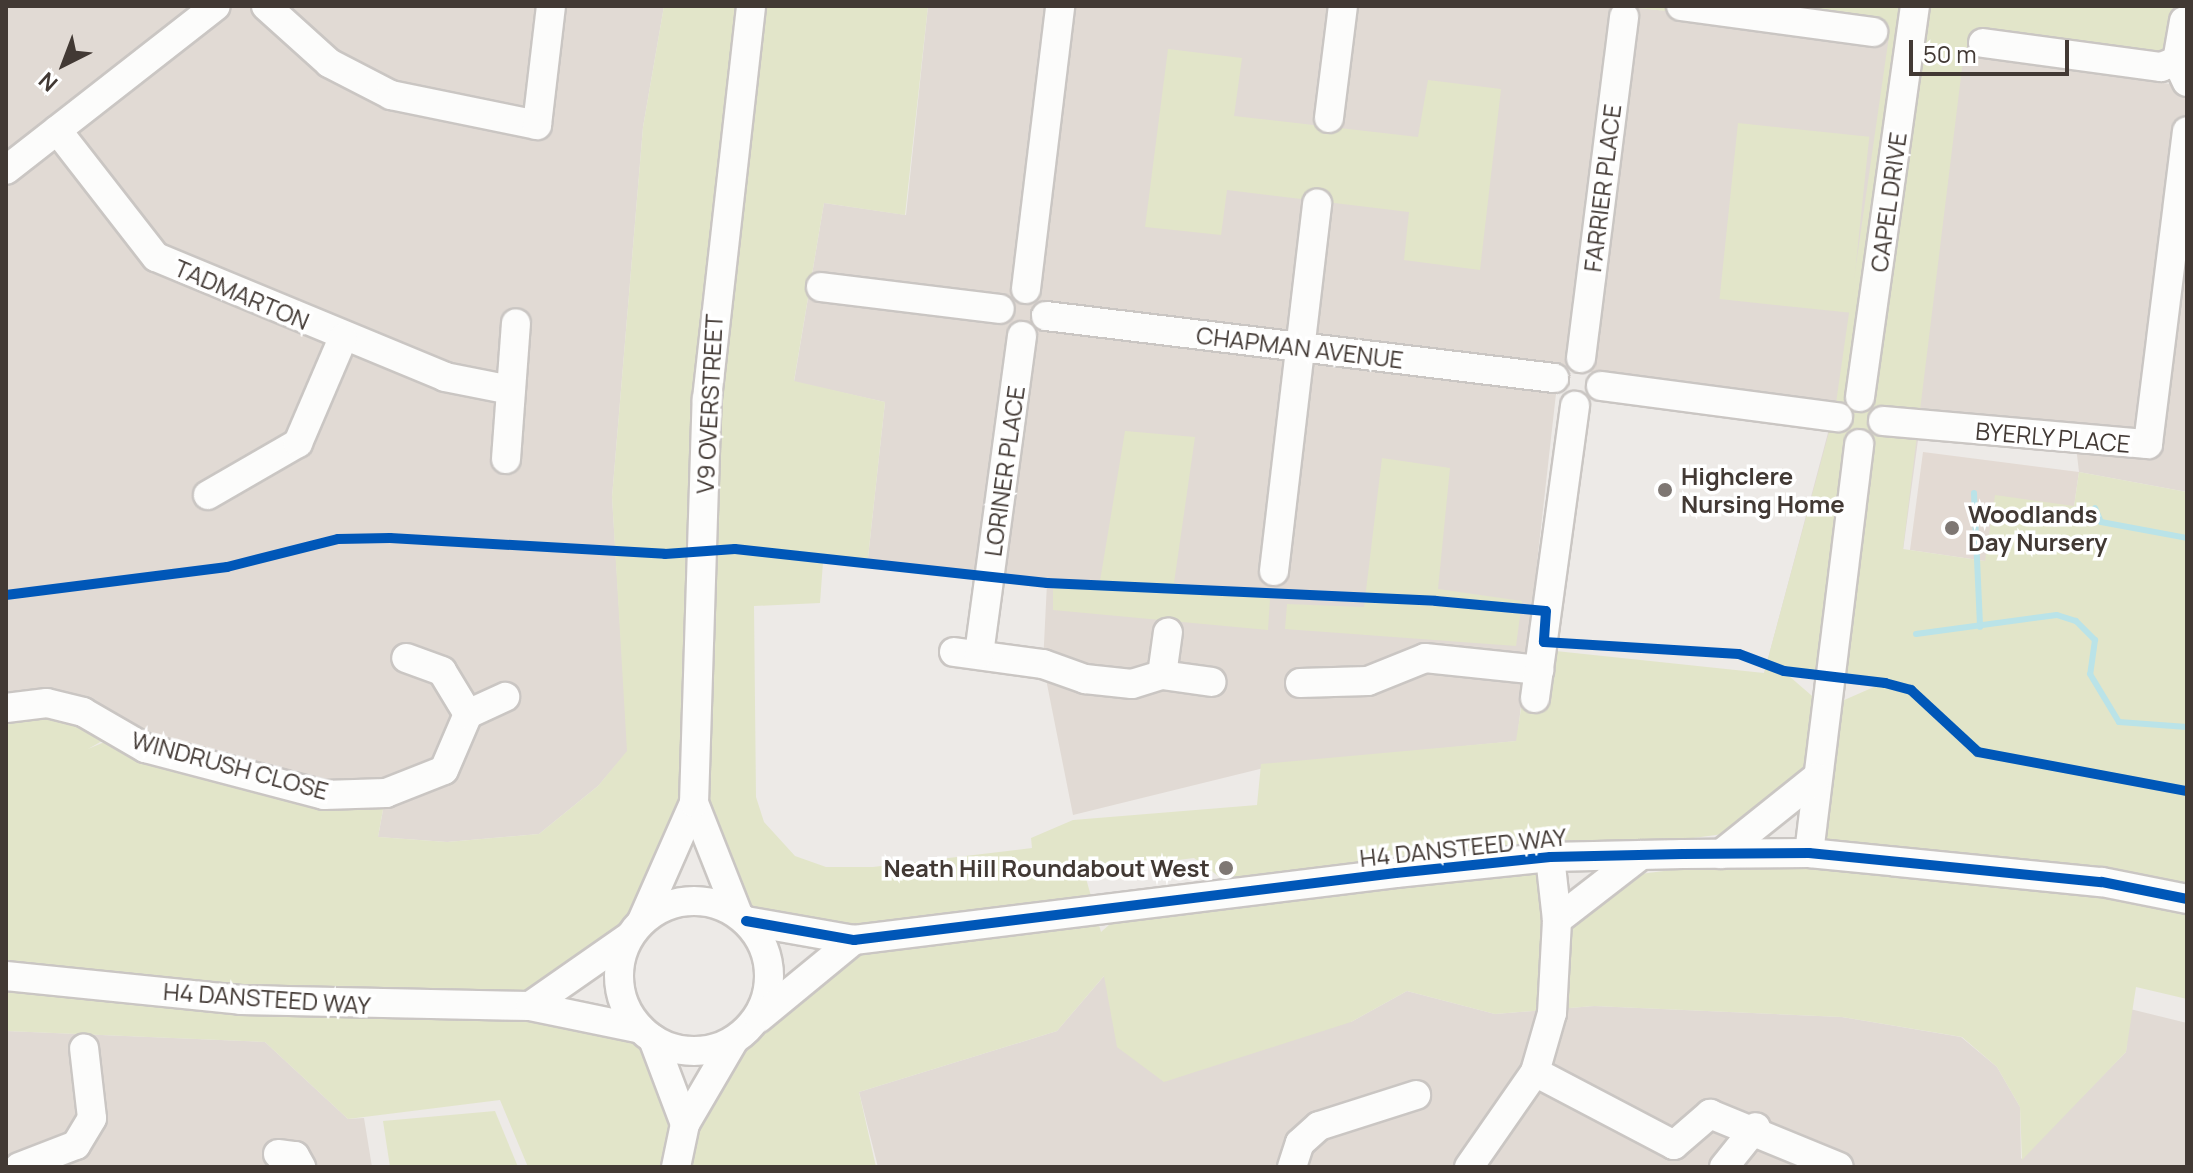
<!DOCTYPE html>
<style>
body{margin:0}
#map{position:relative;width:2193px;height:1173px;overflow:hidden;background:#edeae7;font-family:Manrope,sans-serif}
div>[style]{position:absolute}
.residential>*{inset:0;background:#e1dad4}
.education>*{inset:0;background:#e3dad3}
.green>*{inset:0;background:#e2e5c9;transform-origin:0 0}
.stream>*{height:6px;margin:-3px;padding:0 3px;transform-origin:3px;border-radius:3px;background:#bae3e8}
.roads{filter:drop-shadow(2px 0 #cac6c3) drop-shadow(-2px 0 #cac6c3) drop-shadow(0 2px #cac6c3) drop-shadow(0 -2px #cac6c3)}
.minor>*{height:28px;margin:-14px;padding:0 14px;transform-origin:14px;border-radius:14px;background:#fcfcfb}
.minor>.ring{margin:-14px;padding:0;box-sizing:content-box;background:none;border:28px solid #fcfcfb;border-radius:50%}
.cycleway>*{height:10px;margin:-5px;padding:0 5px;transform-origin:5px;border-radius:5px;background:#0057b8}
.dots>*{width:22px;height:22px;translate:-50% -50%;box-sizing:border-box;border:4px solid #fff;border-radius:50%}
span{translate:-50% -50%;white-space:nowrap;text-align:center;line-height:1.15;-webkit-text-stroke:7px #fff;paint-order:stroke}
.street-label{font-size:24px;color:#423934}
.poi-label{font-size:24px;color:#423934;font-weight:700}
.left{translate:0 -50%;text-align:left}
.right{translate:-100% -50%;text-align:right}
.frame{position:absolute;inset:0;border:8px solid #423934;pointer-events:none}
.north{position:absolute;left:24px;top:24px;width:80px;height:80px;-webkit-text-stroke:6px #fff;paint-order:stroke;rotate:222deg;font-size:22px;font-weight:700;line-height:32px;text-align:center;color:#423934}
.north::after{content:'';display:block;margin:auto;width:28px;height:36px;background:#423934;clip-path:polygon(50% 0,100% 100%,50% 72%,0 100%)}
.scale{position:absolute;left:1909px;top:40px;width:160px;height:36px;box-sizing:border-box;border:4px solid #423934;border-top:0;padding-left:10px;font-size:24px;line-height:28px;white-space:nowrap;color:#423934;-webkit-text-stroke:6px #fff;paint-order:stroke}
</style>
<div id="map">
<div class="residential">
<i style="clip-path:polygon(6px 6px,664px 6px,643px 127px,612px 497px,628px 751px,598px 786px,539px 834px,447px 842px,378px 837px,386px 794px,324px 795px,6px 708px)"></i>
<i style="clip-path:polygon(928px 6px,1621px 6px,1890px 35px,2187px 87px,2187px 492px,2079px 472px,2075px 438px,1921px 418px,1885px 683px,1764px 674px,1834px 410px,1559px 367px,1517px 741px,1280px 764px,1073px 815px,1043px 664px,1047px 583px,867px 567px,885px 402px,794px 382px,824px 203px,906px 215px)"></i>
<i style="clip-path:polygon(1105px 975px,1351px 1022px,1407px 991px,1495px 1014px,1594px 1006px,1842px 1017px,1961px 1037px,1997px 1067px,2020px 1107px,2021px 1159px,2126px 1052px,2130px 1009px,2187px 1023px,2187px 1167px,878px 1167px,859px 1092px,1057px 1031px)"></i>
<i style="clip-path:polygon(6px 1031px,265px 1042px,348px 1119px,364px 1118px,372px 1167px,6px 1167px)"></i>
</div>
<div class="education">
<i style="clip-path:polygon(1923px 452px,2079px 472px,2074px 506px,1985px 561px,1910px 550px)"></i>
</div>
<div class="green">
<i style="clip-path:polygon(evenodd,664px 6px,928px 6px,905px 215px,824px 203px,794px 381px,885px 402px,867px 567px,807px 558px,823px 562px,820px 603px,754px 606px,756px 797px,764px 822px,795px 856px,826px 867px,873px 867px,1032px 848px,1031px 838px,1073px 820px,1257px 805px,1261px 764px,1516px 741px,1526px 677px,1546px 650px,1764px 673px,1835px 410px,1889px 36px,1621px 6px,2187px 6px,2187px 83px,1964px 52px,1903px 549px,1985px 561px,1995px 495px,2074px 506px,2079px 472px,2187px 492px,2187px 999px,2136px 987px,2126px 1052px,2022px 1160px,2020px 1107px,1997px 1067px,1962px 1037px,1842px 1017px,1594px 1006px,1495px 1014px,1407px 991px,1351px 1022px,1164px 1082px,1117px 1047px,1104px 976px,1057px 1031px,859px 1092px,876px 1167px,528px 1167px,500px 1100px,348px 1119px,265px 1042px,6px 1031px,6px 708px,47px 703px,109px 737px,88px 749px,109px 740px,386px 793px,378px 837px,447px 842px,539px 834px,598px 786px,627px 751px,612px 497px,643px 127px,664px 6px,1789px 676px,1883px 683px,1826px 708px,1789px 676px,664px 6px,1816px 779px,1808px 853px,1616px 877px,1557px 919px,1550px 857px,1746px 831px,1816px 779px,664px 6px,694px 804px,746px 921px,853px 941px,734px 1040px,684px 1123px,653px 1039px,531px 1006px,642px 921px,694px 804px,664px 6px,1194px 858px,1241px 893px,1127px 909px,1101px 932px,1082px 864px,1084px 872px,1194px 858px)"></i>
<i style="clip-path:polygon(1168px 49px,1242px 58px,1234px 116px,1418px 137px,1428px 80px,1501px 89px,1480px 270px,1404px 260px,1409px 212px,1227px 190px,1221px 235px,1145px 227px)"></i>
<i style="left:1738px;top:123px;width:132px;height:177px;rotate:6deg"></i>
<i style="clip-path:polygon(1125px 431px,1195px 437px,1174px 583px,1270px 599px,1268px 630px,1053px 610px,1053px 579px,1100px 581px)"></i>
<i style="clip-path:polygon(1382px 458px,1450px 468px,1438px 589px,1522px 601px,1516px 646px,1285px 629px,1287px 604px,1364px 607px)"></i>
<i style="clip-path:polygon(495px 1111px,518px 1167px,390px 1167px,383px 1121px)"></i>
</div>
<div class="stream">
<i style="left:1974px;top:493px;width:134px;rotate:87.4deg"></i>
<i style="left:2095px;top:508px;width:15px;rotate:67deg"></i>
<i style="left:2101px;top:522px;width:87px;rotate:10.5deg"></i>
<i style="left:1916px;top:634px;width:142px;rotate:-7.7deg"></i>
<i style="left:2057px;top:615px;width:20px;rotate:18deg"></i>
<i style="left:2076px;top:621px;width:27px;rotate:45deg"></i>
<i style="left:2095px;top:640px;width:34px;rotate:98deg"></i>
<i style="left:2090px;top:674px;width:56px;rotate:58.9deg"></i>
<i style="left:2119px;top:722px;width:68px;rotate:4.2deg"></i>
</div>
<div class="roads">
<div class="minor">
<i style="left:266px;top:6px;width:85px;rotate:42.1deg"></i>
<i style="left:329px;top:63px;width:70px;rotate:27.3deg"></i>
<i style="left:391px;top:95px;width:149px;rotate:11.6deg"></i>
<i style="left:537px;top:125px;width:120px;rotate:-83.3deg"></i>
<i style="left:1681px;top:6px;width:194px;rotate:7.7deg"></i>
<i style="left:2184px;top:21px;width:41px;rotate:99.9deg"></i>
<i style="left:2177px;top:61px;width:23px;rotate:65deg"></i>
<i style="left:1983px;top:43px;width:180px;rotate:7.7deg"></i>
<i style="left:2161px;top:67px;width:17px;rotate:-21deg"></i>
<i style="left:1329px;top:118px;width:113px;rotate:-82.9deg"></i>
<i style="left:57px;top:130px;width:161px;rotate:52.1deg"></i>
<i style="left:156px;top:257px;width:313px;rotate:22.5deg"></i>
<i style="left:445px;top:377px;width:67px;rotate:11.1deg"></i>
<i style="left:6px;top:170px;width:266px;rotate:-38deg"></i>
<i style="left:821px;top:287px;width:180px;rotate:7deg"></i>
<i style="left:1026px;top:289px;width:285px;rotate:-83.1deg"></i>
<i style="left:1046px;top:316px;width:512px;rotate:6.96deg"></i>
<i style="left:1581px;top:358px;width:344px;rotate:-82.8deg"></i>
<i style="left:1601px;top:386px;width:239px;rotate:7.5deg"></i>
<i style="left:1860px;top:397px;width:395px;rotate:-82deg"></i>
<i style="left:1883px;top:421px;width:266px;rotate:5deg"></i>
<i style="left:2148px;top:444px;width:315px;rotate:-82.9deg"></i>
<i style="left:506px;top:459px;width:136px;rotate:-85.8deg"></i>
<i style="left:208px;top:495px;width:104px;rotate:-30deg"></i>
<i style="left:298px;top:443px;width:114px;rotate:-66.8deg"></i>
<i style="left:1274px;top:571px;width:370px;rotate:-83.3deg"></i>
<i style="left:954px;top:652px;width:90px;rotate:7.7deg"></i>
<i style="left:1043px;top:664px;width:45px;rotate:19.7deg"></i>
<i style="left:1085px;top:679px;width:47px;rotate:6.1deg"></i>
<i style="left:1132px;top:684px;width:31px;rotate:-17deg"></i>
<i style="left:1162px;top:675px;width:50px;rotate:8deg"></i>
<i style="left:979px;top:654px;width:321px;rotate:-82.3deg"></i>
<i style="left:1162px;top:675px;width:43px;rotate:-82.1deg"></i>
<i style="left:1300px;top:683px;width:68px;rotate:-1.7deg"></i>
<i style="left:1368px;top:681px;width:61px;rotate:-22deg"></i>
<i style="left:1425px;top:658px;width:115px;rotate:6deg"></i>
<i style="left:1535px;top:698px;width:295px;rotate:-82.2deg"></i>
<i style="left:6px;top:708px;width:41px;rotate:-7deg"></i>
<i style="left:47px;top:703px;width:37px;rotate:14deg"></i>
<i style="left:83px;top:712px;width:72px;rotate:30.1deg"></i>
<i style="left:145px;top:748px;width:185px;rotate:14.7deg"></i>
<i style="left:324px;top:795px;width:62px;rotate:-1.8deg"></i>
<i style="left:386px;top:793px;width:62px;rotate:-21.6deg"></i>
<i style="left:444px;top:770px;width:61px;rotate:-66.8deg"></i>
<i style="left:468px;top:714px;width:50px;rotate:-121.2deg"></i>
<i style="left:442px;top:671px;width:38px;rotate:-160deg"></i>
<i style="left:468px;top:714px;width:41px;rotate:-24.7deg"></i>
<i style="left:694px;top:803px;width:119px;rotate:68.4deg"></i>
<i style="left:1809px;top:853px;width:412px;rotate:-83deg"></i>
<i style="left:1721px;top:854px;width:122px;rotate:-38.7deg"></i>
<i class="ring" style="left:619px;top:901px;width:122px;height:122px"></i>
<i style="left:1557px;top:920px;width:106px;rotate:-37.7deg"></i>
<i style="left:642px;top:921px;width:129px;rotate:-66.2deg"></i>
<i style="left:694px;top:803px;width:404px;rotate:-88.2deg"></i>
<i style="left:707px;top:399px;width:395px;rotate:-83.6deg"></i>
<i style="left:746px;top:921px;width:110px;rotate:10deg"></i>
<i style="left:854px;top:940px;width:546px;rotate:-7.05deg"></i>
<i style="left:1396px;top:873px;width:155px;rotate:-5.9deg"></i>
<i style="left:1550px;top:857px;width:133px;rotate:-1.3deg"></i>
<i style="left:1683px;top:854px;width:126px;rotate:-0.5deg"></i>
<i style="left:1809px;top:853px;width:294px;rotate:5.7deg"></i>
<i style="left:2102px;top:882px;width:87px;rotate:11.3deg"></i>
<i style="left:6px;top:976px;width:236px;rotate:5.8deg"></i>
<i style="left:241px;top:1000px;width:289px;rotate:1.2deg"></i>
<i style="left:530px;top:1006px;width:113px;rotate:11.7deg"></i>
<i style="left:530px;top:1006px;width:121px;rotate:-34.9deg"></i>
<i style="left:759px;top:1018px;width:123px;rotate:-39.4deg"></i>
<i style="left:653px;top:1039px;width:91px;rotate:69.4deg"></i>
<i style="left:1535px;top:1072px;width:157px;rotate:27.7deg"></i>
<i style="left:1674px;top:1145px;width:48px;rotate:-40.7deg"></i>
<i style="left:1710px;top:1114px;width:139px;rotate:22.3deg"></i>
<i style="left:278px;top:1154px;width:17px;rotate:7deg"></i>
<i style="left:295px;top:1156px;width:13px;rotate:61deg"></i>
<i style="left:19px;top:1167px;width:61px;rotate:-21.1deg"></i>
<i style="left:76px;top:1145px;width:31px;rotate:-59deg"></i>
<i style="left:92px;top:1118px;width:70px;rotate:-96.5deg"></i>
<i style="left:676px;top:1167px;width:44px;rotate:-78.2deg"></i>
<i style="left:685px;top:1124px;width:97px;rotate:-59.7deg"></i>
<i style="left:1292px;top:1167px;width:25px;rotate:-72deg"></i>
<i style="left:1300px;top:1143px;width:25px;rotate:-42deg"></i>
<i style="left:1319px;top:1126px;width:102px;rotate:-17.7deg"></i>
<i style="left:1469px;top:1167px;width:116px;rotate:-55.2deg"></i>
<i style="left:1535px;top:1072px;width:61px;rotate:-73.9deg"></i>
<i style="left:1552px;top:1013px;width:93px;rotate:-86.9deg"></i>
<i style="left:1557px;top:920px;width:63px;rotate:-96.3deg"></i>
<i style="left:1724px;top:1167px;width:51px;rotate:-51.3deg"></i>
</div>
</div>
<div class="cycleway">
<i style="left:6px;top:595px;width:223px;rotate:-7.2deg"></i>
<i style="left:227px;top:567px;width:114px;rotate:-14.2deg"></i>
<i style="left:338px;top:539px;width:52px;rotate:-1.1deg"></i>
<i style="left:390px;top:538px;width:275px;rotate:3.3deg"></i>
<i style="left:665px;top:554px;width:70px;rotate:-4.1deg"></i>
<i style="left:735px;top:549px;width:314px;rotate:6.2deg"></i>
<i style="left:1047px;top:583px;width:389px;rotate:2.6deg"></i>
<i style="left:1436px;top:601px;width:110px;rotate:5.2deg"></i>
<i style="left:1546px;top:611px;width:31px;rotate:94deg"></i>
<i style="left:1544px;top:642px;width:195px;rotate:3.5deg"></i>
<i style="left:1739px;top:654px;width:48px;rotate:20.7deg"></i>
<i style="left:1784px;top:671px;width:102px;rotate:6.8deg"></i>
<i style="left:1885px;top:683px;width:27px;rotate:15deg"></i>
<i style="left:1911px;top:690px;width:91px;rotate:42.8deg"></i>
<i style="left:1978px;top:752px;width:213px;rotate:10.6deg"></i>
<i style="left:746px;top:921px;width:110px;rotate:10deg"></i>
<i style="left:854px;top:940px;width:546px;rotate:-7.05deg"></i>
<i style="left:1396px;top:873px;width:155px;rotate:-5.9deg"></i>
<i style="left:1550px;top:857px;width:133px;rotate:-1.3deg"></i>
<i style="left:1683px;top:854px;width:126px;rotate:-0.5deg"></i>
<i style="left:1809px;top:853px;width:294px;rotate:5.7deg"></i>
<i style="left:2102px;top:882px;width:87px;rotate:11.3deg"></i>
</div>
<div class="dots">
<i style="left:1665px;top:490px;background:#7e7773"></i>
<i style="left:1952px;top:528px;background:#7e7773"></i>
<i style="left:1226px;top:868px;background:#7e7773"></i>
</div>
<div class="street-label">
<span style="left:1602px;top:188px;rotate:-83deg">FARRIER PLACE</span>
<span style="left:1888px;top:202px;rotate:-82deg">CAPEL DRIVE</span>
<span style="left:242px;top:294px;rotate:23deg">TADMARTON</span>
<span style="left:1300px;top:347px;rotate:7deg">CHAPMAN AVENUE</span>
<span style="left:709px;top:404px;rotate:-87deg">V9 OVERSTREET</span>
<span style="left:2053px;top:437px;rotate:5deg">BYERLY PLACE</span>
<span style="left:1004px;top:471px;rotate:-82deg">LORINER PLACE</span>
<span style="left:230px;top:765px;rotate:15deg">WINDRUSH CLOSE</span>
<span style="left:1463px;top:847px;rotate:-6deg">H4 DANSTEED WAY</span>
<span style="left:267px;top:998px;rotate:4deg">H4 DANSTEED WAY</span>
</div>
<div class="poi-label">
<span class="left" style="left:1681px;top:490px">Highclere<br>Nursing Home</span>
<span class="left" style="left:1968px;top:528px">Woodlands<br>Day Nursery</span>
<span class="right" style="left:1210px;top:868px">Neath Hill Roundabout West</span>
</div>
<div class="frame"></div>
<div class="north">N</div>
<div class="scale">50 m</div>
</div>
